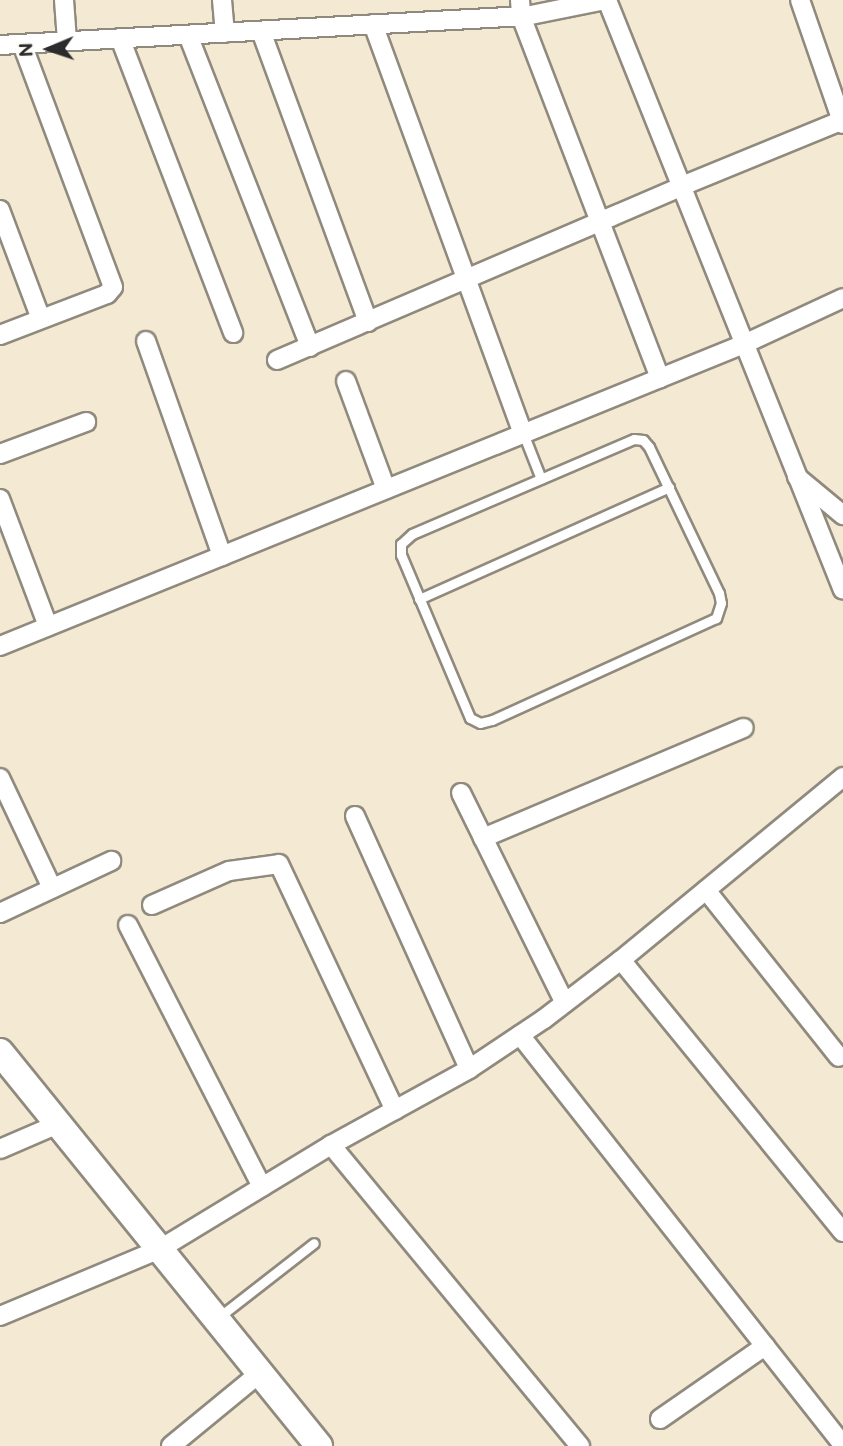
<!DOCTYPE html>
<style>
body{margin:0}
#map{position:relative;width:843px;height:1446px;overflow:hidden;background:#f4e9d2;font-family:"Balsamiq Sans",sans-serif}
div>[style]{position:absolute}
.roads{filter:drop-shadow(2px 0 #908a7e) drop-shadow(-2px 0 #908a7e) drop-shadow(0 2px #908a7e) drop-shadow(0 -2px #908a7e)}
.lane>*{height:9px;margin:-4.5px;padding:0 4.5px;transform-origin:4.5px;border-radius:4.5px;background:#fff}
.street>*{height:18px;margin:-9px;padding:0 9px;transform-origin:9px;border-radius:9px;background:#fff}
.secondary>*{height:26px;margin:-13px;padding:0 13px;transform-origin:13px;border-radius:13px;background:#fff}
span{translate:-50% -50%;white-space:nowrap;text-align:center;line-height:1.15;-webkit-text-stroke:7px #fdfcf7;paint-order:stroke}
.north{position:absolute;left:14px;top:14px;width:70px;height:70px;-webkit-text-stroke:5px #fdfcf7;paint-order:stroke;rotate:268deg;font-size:19px;font-weight:700;line-height:28px;text-align:center;color:#2b2b2b}
.north::after{content:'';display:block;margin:auto;width:24px;height:32px;background:#2b2b2b;clip-path:polygon(50% 0,100% 100%,50% 72%,0 100%)}
</style>
<div id="map">
<div class="roads">
<div class="lane">
<i style="left:523px;top:433px;width:49px;rotate:68.6deg"></i>
<i style="left:634px;top:439px;width:9px;rotate:6deg"></i>
<i style="left:643px;top:440px;width:9px;rotate:49deg"></i>
<i style="left:649px;top:447px;width:162px;rotate:64.4deg"></i>
<i style="left:719px;top:593px;width:10px;rotate:79deg"></i>
<i style="left:721px;top:603px;width:16px;rotate:108deg"></i>
<i style="left:716px;top:618px;width:246px;rotate:155.5deg"></i>
<i style="left:492px;top:720px;width:12px;rotate:166deg"></i>
<i style="left:480px;top:723px;width:11px;rotate:-153deg"></i>
<i style="left:470px;top:718px;width:177px;rotate:-112.9deg"></i>
<i style="left:401px;top:555px;width:11px;rotate:-90deg"></i>
<i style="left:401px;top:544px;width:15px;rotate:-42deg"></i>
<i style="left:412px;top:534px;width:241px;rotate:-23.2deg"></i>
<i style="left:419px;top:599px;width:274px;rotate:-24.1deg"></i>
<i style="left:219px;top:1317px;width:120px;rotate:-37.9deg"></i>
</div>
<div class="street">
<i style="left:64px;top:0;width:41px;rotate:85.8deg"></i>
<i style="left:222px;top:0;width:33px;rotate:85deg"></i>
<i style="left:520px;top:0;width:16px;rotate:86deg"></i>
<i style="left:521px;top:16px;width:388px;rotate:69deg"></i>
<i style="left:607px;top:0;width:635px;rotate:68.2deg"></i>
<i style="left:800px;top:0;width:131px;rotate:70.9deg"></i>
<i style="left:373px;top:24px;width:436px;rotate:69.9deg"></i>
<i style="left:261px;top:31px;width:310px;rotate:69.8deg"></i>
<i style="left:188px;top:35px;width:335px;rotate:68.6deg"></i>
<i style="left:120px;top:38px;width:316px;rotate:69deg"></i>
<i style="left:0;top:45px;width:527px;rotate:-3.16deg"></i>
<i style="left:526px;top:16px;width:81px;rotate:-11.4deg"></i>
<i style="left:0;top:210px;width:116px;rotate:69.4deg"></i>
<i style="left:0;top:335px;width:115px;rotate:-21deg"></i>
<i style="left:107px;top:294px;width:9px;rotate:-49deg"></i>
<i style="left:113px;top:287px;width:259px;rotate:-110.5deg"></i>
<i style="left:146px;top:341px;width:228px;rotate:70.5deg"></i>
<i style="left:277px;top:360px;width:441px;rotate:-23.2deg"></i>
<i style="left:682px;top:186px;width:174px;rotate:-22.3deg"></i>
<i style="left:346px;top:381px;width:115px;rotate:69.7deg"></i>
<i style="left:0;top:454px;width:92px;rotate:-20.4deg"></i>
<i style="left:797px;top:477px;width:60px;rotate:39.6deg"></i>
<i style="left:0;top:499px;width:136px;rotate:69.3deg"></i>
<i style="left:0;top:646px;width:803px;rotate:-22.09deg"></i>
<i style="left:744px;top:344px;width:109px;rotate:-24.9deg"></i>
<i style="left:0;top:778px;width:122px;rotate:64.7deg"></i>
<i style="left:461px;top:793px;width:234px;rotate:63.7deg"></i>
<i style="left:355px;top:816px;width:277px;rotate:65.7deg"></i>
<i style="left:483px;top:838px;width:283px;rotate:-22.9deg"></i>
<i style="left:706px;top:890px;width:213px;rotate:51.5deg"></i>
<i style="left:152px;top:905px;width:84px;rotate:-23.8deg"></i>
<i style="left:229px;top:871px;width:50px;rotate:-8deg"></i>
<i style="left:279px;top:864px;width:272px;rotate:64.8deg"></i>
<i style="left:0;top:913px;width:123px;rotate:-25.1deg"></i>
<i style="left:128px;top:925px;width:294px;rotate:62.9deg"></i>
<i style="left:621px;top:960px;width:351px;rotate:50.8deg"></i>
<i style="left:520px;top:1035px;width:522px;rotate:51.77deg"></i>
<i style="left:331px;top:1145px;width:391px;rotate:50.4deg"></i>
<i style="left:0;top:1149px;width:63px;rotate:-23.3deg"></i>
<i style="left:0;top:1316px;width:173px;rotate:-22.7deg"></i>
<i style="left:160px;top:1249px;width:200px;rotate:-31.3deg"></i>
<i style="left:331px;top:1145px;width:158px;rotate:-28.8deg"></i>
<i style="left:469px;top:1069px;width:90px;rotate:-33.7deg"></i>
<i style="left:544px;top:1019px;width:97px;rotate:-37.5deg"></i>
<i style="left:621px;top:960px;width:288px;rotate:-39.5deg"></i>
<i style="left:660px;top:1419px;width:128px;rotate:-34.8deg"></i>
<i style="left:171px;top:1446px;width:115px;rotate:-39.4deg"></i>
</div>
<div class="secondary">
<i style="left:0;top:1052px;width:507px;rotate:51deg"></i>
</div>
</div>
<div class="north">N</div>
</div>
